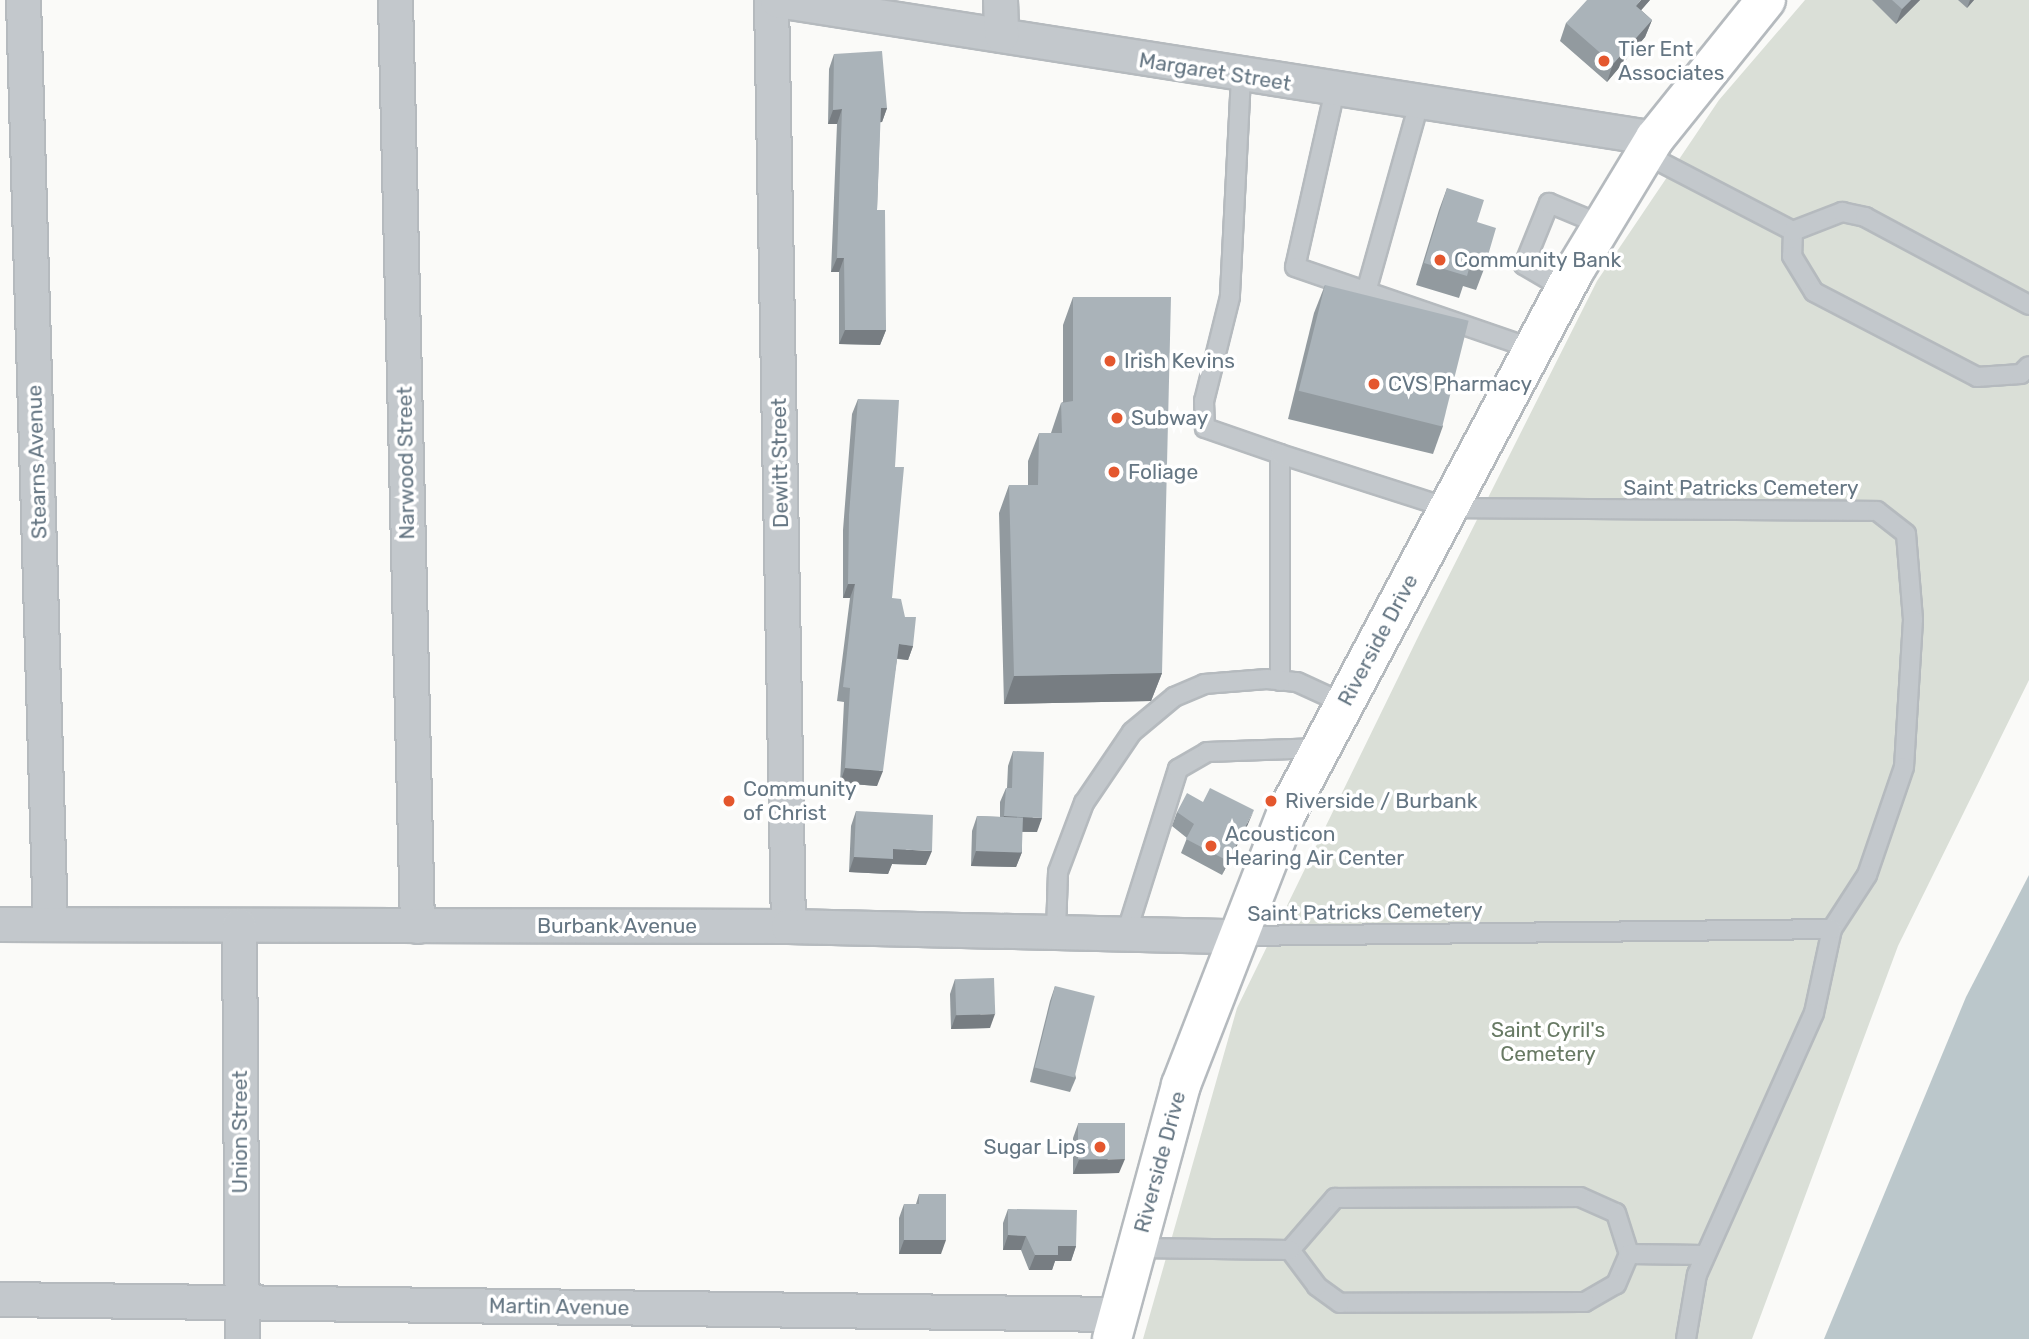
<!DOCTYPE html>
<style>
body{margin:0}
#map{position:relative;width:2029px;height:1339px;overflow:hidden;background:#fafaf8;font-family:Rubik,sans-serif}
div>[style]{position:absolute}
.green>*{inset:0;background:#dadfd7}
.water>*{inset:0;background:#bbc7cb}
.roads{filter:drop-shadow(2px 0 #b5babe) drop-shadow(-2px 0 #b5babe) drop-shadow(0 2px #b5babe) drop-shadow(0 -2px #b5babe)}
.lane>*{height:18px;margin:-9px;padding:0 9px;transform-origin:9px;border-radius:9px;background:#c3c8cc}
.street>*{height:33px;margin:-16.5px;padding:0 16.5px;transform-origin:16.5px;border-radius:16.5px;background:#c3c8cc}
.primary>*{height:38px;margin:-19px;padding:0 19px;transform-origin:19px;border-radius:19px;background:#fff}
.wall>*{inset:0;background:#929a9f}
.shaded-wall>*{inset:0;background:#777d82}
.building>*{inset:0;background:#aab3b9;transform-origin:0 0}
.dots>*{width:19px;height:19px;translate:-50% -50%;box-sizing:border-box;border:4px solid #fff;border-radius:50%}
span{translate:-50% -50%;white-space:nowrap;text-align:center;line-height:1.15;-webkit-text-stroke:7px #fff;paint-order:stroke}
.poi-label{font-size:21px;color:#657683}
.left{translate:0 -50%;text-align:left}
.right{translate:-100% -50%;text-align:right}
.street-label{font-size:21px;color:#657683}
.park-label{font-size:21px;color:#687a64}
</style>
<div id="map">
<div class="green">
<i style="clip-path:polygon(1805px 0,2029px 0,2029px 680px,1898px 946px,1752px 1339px,1143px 1339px,1237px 1008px,1420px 633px,1597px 281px,1719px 100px)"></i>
</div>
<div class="water">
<i style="clip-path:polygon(2029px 875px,2029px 1339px,1824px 1339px,1966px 997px)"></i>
</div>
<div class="roads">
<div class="lane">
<i style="left:1241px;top:77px;width:220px;rotate:92.9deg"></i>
<i style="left:1230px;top:297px;width:107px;rotate:104deg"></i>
<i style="left:1204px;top:401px;width:27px;rotate:88deg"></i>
<i style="left:1205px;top:428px;width:79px;rotate:19.1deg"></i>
<i style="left:1335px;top:90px;width:181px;rotate:102.7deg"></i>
<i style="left:1295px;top:267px;width:252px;rotate:19deg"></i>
<i style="left:1645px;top:154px;width:167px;rotate:27.5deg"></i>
<i style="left:1793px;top:231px;width:25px;rotate:92deg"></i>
<i style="left:1792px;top:256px;width:42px;rotate:58.6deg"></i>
<i style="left:1814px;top:292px;width:184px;rotate:27.5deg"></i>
<i style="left:1977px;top:377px;width:44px;rotate:-3.9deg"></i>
<i style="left:2021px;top:374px;width:11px;rotate:-45deg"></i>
<i style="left:1793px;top:231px;width:53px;rotate:-21.2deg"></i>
<i style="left:1842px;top:212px;width:24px;rotate:12deg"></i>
<i style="left:1865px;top:217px;width:186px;rotate:28.2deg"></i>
<i style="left:1565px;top:289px;width:48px;rotate:-149.7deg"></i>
<i style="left:1524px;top:265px;width:67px;rotate:-68deg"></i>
<i style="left:1549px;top:203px;width:57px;rotate:22.5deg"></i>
<i style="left:1366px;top:292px;width:196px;rotate:-74.3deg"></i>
<i style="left:1280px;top:681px;width:227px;rotate:-90deg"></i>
<i style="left:1280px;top:454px;width:176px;rotate:17.8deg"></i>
<i style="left:1448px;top:508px;width:429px;rotate:0.4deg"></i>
<i style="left:1877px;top:511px;width:37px;rotate:38deg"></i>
<i style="left:1906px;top:534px;width:86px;rotate:85.3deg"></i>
<i style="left:1913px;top:620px;width:147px;rotate:93.5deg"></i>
<i style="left:1904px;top:767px;width:114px;rotate:108.9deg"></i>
<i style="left:1867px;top:875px;width:64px;rotate:122.9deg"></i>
<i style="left:1832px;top:929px;width:86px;rotate:102.1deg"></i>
<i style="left:1814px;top:1013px;width:286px;rotate:114.1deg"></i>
<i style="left:1697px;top:1274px;width:66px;rotate:99.6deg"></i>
<i style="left:1056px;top:932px;width:60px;rotate:-88.1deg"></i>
<i style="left:1058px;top:872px;width:74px;rotate:-69.4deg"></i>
<i style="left:1084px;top:803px;width:86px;rotate:-55.9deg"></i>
<i style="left:1132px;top:732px;width:55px;rotate:-39.8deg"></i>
<i style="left:1174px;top:697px;width:33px;rotate:-23deg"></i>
<i style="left:1204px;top:684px;width:63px;rotate:-4.5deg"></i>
<i style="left:1267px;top:679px;width:30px;rotate:6deg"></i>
<i style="left:1297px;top:682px;width:53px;rotate:24.6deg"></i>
<i style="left:1126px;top:934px;width:173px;rotate:-72.5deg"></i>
<i style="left:1178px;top:769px;width:34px;rotate:-30deg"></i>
<i style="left:1207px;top:752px;width:114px;rotate:-2deg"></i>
<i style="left:1237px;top:936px;width:595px;rotate:-0.67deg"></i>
<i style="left:1580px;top:1197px;width:39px;rotate:24deg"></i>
<i style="left:1616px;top:1213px;width:43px;rotate:72.4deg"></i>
<i style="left:1629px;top:1254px;width:33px;rotate:113deg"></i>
<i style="left:1616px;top:1284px;width:36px;rotate:150deg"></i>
<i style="left:1585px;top:1302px;width:245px;rotate:179.8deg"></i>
<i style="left:1340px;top:1303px;width:29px;rotate:-144deg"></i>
<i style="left:1317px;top:1286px;width:45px;rotate:-126.9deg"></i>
<i style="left:1290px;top:1250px;width:69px;rotate:-49.1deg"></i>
<i style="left:1335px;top:1198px;width:245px;rotate:-0.2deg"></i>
<i style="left:1136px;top:1248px;width:154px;rotate:0.7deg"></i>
<i style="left:1629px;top:1254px;width:75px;rotate:0.8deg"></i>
</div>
<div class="street">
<i style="left:23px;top:0;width:924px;rotate:88.33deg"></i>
<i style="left:395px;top:0;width:926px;rotate:88.64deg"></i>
<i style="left:771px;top:0;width:926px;rotate:88.95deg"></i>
<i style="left:777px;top:0;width:889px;rotate:8.93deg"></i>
<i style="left:1000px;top:0;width:35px;rotate:88deg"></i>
<i style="left:0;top:924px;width:788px;rotate:0.15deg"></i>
<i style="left:788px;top:926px;width:447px;rotate:1.3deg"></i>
<i style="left:239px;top:925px;width:414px;rotate:89.6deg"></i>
<i style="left:0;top:1299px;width:1118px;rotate:0.77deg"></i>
</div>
<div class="primary">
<i style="left:1112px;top:1339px;width:263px;rotate:-74.8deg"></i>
<i style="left:1181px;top:1085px;width:293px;rotate:-68.8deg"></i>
<i style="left:1287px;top:812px;width:614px;rotate:-62.02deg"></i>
<i style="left:1575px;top:270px;width:154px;rotate:-58.8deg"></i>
<i style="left:1655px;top:138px;width:177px;rotate:-51.2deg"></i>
</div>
</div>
<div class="wall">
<i style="clip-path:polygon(1650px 0,1641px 10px,1652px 20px,1645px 37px,1607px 82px,1560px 41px,1566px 23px)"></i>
<i style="clip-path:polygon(1872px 0,1920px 0,1896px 24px)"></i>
<i style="clip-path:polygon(1958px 0,1974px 0,1967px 8px)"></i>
<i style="clip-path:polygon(834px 54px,887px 108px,882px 122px,880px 122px,877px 210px,886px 330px,880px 345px,839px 344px,839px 272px,831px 272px,837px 124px,828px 124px,829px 69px)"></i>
<i style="clip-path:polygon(1447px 188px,1477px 222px,1484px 269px,1476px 290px,1463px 286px,1459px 298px,1416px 285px,1439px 210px)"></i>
<i style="clip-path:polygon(1325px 285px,1443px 426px,1433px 454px,1288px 419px,1314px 313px)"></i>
<i style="clip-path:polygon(1073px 297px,1162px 673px,1151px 701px,1004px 704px,999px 513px,1009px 485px,1028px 485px,1028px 461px,1039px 433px,1051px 433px,1061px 403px,1063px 402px,1063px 325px)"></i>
<i style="clip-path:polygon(858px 399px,895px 467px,892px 598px,913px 646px,908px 660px,897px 659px,877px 786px,840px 783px,844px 702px,837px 701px,850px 598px,843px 598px,843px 530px,852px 414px)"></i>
<i style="clip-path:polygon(1013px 751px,1037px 832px,1022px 832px,1022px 852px,1016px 867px,971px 866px,972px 831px,977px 816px,1000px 817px,1000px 802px,1006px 788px,1007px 788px,1008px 766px)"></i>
<i style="clip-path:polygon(856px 811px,926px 865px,892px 864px,888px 874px,849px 872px,851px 826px)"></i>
<i style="clip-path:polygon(1177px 812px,1248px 824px,1222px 875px,1181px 853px,1187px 838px,1172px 826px)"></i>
<i style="clip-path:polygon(955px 979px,990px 1028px,951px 1029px,950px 994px)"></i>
<i style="clip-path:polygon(1055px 986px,1076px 1078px,1070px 1092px,1030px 1082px,1050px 1001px)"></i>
<i style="clip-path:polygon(1078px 1124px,1119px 1173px,1073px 1174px,1073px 1138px)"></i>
<i style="clip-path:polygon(919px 1194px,941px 1254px,899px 1254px,899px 1218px,904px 1204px,916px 1204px)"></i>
<i style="clip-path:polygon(1008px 1209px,1076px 1246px,1071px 1261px,1055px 1261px,1052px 1270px,1029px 1270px,1021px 1250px,1003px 1250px,1003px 1223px)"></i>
</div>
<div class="shaded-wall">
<i style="clip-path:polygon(1641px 0,1650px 0,1630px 23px,1636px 6px)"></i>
<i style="clip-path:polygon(1911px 0,1920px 0,1896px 24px,1902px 9px)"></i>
<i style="clip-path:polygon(1970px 0,1974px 0,1967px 8px)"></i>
<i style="clip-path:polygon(1652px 20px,1645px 37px,1607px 82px,1613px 64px)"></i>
<i style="clip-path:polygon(881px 108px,887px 108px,882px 122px,876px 123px)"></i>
<i style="clip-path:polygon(842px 109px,837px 124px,828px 124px,833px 110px)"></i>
<i style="clip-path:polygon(837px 258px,844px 258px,839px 272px,831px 272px)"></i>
<i style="clip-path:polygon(845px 330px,886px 330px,880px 345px,839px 344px)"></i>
<i style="clip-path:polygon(848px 584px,855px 584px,850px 598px,843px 598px)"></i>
<i style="clip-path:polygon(899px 644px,913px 646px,908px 660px,894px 658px)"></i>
<i style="clip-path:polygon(1162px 673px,1151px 701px,1004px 704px,1014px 676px)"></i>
<i style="clip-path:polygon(845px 768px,883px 771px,877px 786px,840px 783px)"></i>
<i style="clip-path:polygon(1254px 810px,1248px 824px,1222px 875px,1228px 861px)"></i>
<i style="clip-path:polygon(1004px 816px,1042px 818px,1037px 832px,999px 831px)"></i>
<i style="clip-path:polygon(893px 849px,932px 851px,926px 865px,892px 864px,888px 874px,849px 872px,854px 857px)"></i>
<i style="clip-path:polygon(976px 851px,1022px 852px,1016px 867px,971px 866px)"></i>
<i style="clip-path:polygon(995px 1014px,990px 1028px,951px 1029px,956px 1015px)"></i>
<i style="clip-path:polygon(1125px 1159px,1119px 1173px,1073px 1174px,1079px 1160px)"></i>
<i style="clip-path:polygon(1008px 1235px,1026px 1236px,1021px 1250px,1003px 1250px)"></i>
<i style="clip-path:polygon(904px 1240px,946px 1240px,941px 1254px,899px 1254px)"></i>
<i style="clip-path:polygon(1058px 1246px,1076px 1246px,1071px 1261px,1055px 1261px,1052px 1270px,1029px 1270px,1035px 1255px)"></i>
</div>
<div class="building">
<i style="clip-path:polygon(1587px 0,1641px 0,1636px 6px,1652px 20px,1613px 64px,1566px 23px)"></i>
<i style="clip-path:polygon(1892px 0,1911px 0,1902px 9px)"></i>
<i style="clip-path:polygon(882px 51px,887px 108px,881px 108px,877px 210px,885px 210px,886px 330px,845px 330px,844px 258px,837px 258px,842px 109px,833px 110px,834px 54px)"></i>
<i style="clip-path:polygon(1447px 188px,1484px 200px,1477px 222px,1496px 228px,1484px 269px,1470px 265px,1467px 276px,1424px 263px)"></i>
<i style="left:1325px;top:285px;width:148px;height:109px;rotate:14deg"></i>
<i style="clip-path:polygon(1073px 297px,1171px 297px,1162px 673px,1014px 676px,1009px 485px,1038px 485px,1039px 433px,1062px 433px,1061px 403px,1073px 401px)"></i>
<i style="clip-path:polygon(858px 399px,899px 400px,895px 467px,904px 467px,892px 598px,901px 599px,905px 617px,916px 617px,913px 646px,899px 644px,883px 771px,845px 768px,850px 688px,843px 687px,855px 584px,848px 584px,849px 515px)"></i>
<i style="clip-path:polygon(1013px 751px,1044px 752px,1042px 818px,1004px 816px,1006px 788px,1012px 788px)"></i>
<i style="clip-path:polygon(1210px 788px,1254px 810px,1228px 861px,1186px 839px,1194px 824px,1177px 812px,1187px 793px,1203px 802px)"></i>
<i style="clip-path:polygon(856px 811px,933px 815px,932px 851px,893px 849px,893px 859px,854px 857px)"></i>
<i style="left:977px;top:816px;width:46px;height:35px;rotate:2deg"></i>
<i style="left:994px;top:978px;width:36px;height:39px;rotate:88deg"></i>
<i style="left:1055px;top:986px;width:41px;height:84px;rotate:14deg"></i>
<i style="left:1125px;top:1123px;width:36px;height:47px;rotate:90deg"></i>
<i style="clip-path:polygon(919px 1194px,946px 1194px,946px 1240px,904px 1240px,904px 1204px,919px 1204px)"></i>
<i style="clip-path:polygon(1008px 1209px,1077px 1210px,1076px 1246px,1058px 1246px,1058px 1255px,1035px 1255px,1026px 1236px,1008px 1235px)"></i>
</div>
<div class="dots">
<i style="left:1604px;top:61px;background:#e4572e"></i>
<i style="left:1440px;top:260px;background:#e4572e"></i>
<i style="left:1110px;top:361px;background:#e4572e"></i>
<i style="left:1374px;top:384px;background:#e4572e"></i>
<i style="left:1117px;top:418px;background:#e4572e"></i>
<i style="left:1114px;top:472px;background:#e4572e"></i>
<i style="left:729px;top:801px;background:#e4572e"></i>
<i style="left:1271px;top:801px;background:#e4572e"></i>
<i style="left:1211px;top:846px;background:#e4572e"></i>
<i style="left:1100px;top:1147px;background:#e4572e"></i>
</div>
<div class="poi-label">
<span class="left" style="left:1618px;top:61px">Tier Ent<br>Associates</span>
<span class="left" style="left:1454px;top:260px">Community Bank</span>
<span class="left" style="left:1124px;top:361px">Irish Kevins</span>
<span class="left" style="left:1388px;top:384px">CVS Pharmacy</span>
<span class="left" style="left:1131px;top:418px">Subway</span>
<span class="left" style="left:1128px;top:472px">Foliage</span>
<span class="left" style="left:743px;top:801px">Community<br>of Christ</span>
<span class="left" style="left:1285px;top:801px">Riverside / Burbank</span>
<span class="left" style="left:1225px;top:846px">Acousticon<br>Hearing Air Center</span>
<span class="right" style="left:1086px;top:1147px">Sugar Lips</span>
</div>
<div class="street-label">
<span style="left:1215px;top:72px;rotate:9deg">Margaret Street</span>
<span style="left:37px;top:462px;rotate:-92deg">Stearns Avenue</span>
<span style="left:406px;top:463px;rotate:-91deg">Narwood Street</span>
<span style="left:780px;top:463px;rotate:-91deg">Dewitt Street</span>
<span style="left:1741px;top:488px">Saint Patricks Cemetery</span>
<span style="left:1378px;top:640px;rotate:-62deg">Riverside Drive</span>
<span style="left:1365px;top:912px;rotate:-1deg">Saint Patricks Cemetery</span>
<span style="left:617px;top:926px">Burbank Avenue</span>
<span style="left:240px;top:1132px;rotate:-90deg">Union Street</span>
<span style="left:1160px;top:1162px;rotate:-75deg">Riverside Drive</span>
<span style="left:559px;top:1307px;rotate:1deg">Martin Avenue</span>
</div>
<div class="park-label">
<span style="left:1548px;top:1042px">Saint Cyril's<br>Cemetery</span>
</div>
</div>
